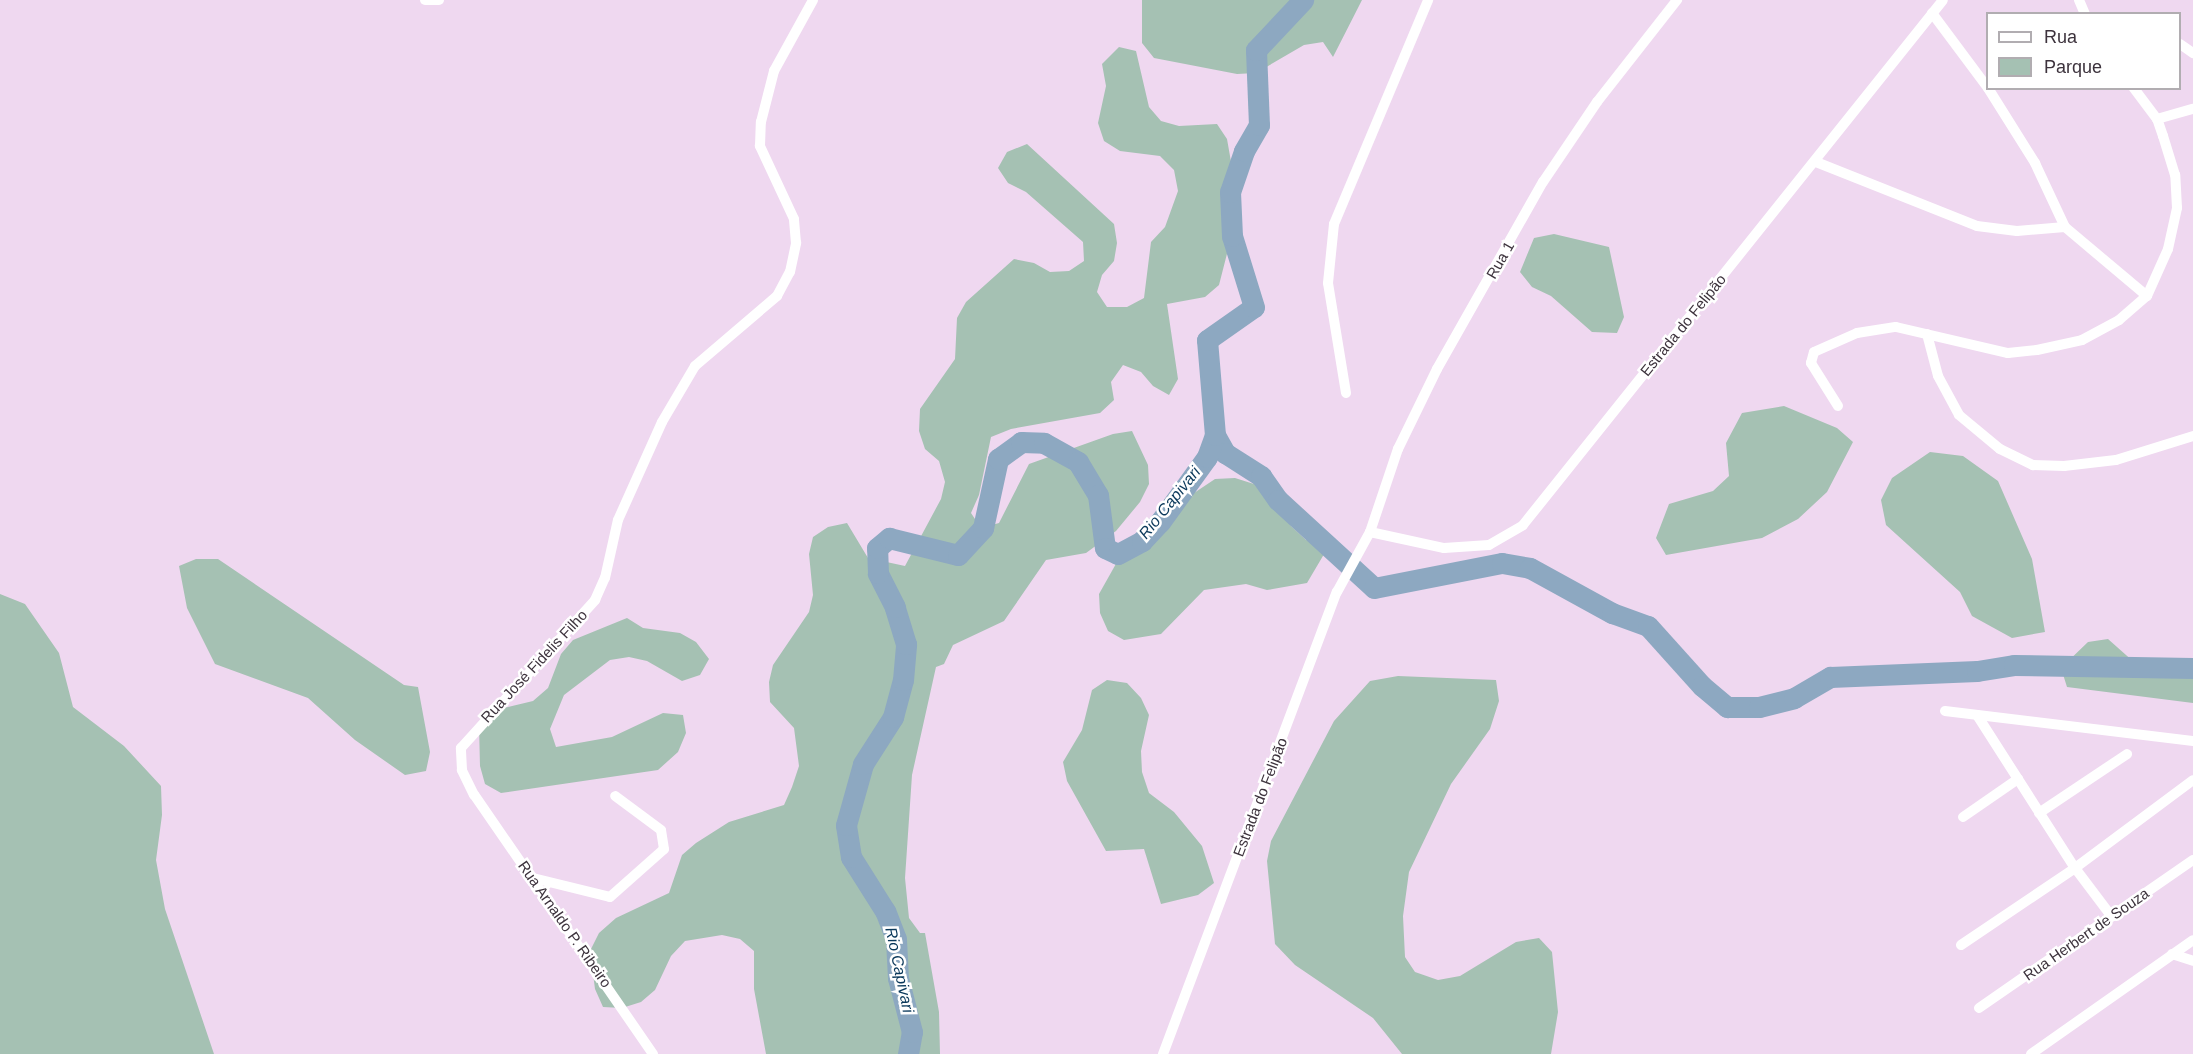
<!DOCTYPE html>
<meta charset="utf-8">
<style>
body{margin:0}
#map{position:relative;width:2193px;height:1054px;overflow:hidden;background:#efd8f0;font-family:Helvetica,sans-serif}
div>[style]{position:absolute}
.green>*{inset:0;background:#a5c1b3}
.river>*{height:21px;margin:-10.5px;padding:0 10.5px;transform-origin:10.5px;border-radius:10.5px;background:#8da8c1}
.street>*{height:10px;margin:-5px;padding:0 5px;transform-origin:5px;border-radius:5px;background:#fff}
span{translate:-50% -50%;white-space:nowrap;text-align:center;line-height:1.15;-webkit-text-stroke:5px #fff;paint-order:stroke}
.street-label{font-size:15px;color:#3d333d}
.water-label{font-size:16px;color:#0a385a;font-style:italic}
.legend{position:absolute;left:1986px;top:12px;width:195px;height:78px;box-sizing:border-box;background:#fff;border:2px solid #b1adb1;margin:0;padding:8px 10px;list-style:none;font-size:18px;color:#3d333d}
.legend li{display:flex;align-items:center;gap:12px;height:30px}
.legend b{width:30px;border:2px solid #b1adb1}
</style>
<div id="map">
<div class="green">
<i style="clip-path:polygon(1142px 0,1362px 0,1333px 57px,1323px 42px,1304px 45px,1256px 73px,1237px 74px,1154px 58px,1142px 43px)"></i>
<i style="clip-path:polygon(1119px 47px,1136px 51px,1149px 107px,1161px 121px,1179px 126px,1217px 124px,1227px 139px,1239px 207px,1219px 285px,1205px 297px,1167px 304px,1178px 379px,1169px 395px,1153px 386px,1141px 372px,1123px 365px,1111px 382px,1114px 400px,1100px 413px,1011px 429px,991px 437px,979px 495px,971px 513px,981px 528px,999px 523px,1029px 464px,1113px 434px,1132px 431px,1148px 465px,1149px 484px,1140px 502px,1116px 531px,1086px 553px,1046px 560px,1004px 621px,953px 645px,944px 664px,936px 667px,912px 775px,905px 878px,909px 918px,920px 933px,925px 933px,939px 1012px,940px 1054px,766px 1054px,754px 989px,754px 951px,740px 939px,722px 935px,685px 941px,671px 956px,655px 990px,641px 1002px,622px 1008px,603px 1007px,595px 989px,590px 951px,599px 933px,616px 918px,669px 893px,682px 855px,696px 843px,729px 822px,784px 805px,792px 787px,799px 766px,794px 728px,770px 702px,769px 682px,773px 665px,809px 612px,813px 595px,809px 554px,813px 537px,828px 527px,847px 523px,868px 558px,905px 566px,941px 499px,945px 482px,939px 461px,925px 449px,919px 431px,920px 409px,955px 359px,957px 318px,966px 302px,1014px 259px,1034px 263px,1050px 272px,1069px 271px,1084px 261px,1083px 242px,1026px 192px,1008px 183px,998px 168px,1007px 152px,1027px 144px,1114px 224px,1117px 243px,1114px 261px,1102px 275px,1097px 292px,1107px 307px,1127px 307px,1144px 298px,1151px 242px,1165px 227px,1178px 191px,1174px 170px,1160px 156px,1120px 151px,1104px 141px,1098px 123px,1106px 86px,1102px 64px)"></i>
<i style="clip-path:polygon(1554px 234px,1609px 247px,1624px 317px,1617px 333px,1592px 332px,1551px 296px,1532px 287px,1520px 272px,1534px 238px)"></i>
<i style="clip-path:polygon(1784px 406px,1837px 428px,1853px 442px,1827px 492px,1798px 519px,1762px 538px,1666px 555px,1656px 538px,1669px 504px,1713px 491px,1729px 476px,1726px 443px,1742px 413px)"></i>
<i style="clip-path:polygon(1930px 452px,1963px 456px,1998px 481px,2032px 559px,2045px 632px,2012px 638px,1972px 616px,1960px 592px,1886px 525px,1881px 500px,1892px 478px)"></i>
<i style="clip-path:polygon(1235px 478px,1273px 490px,1291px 526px,1306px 540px,1330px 544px,1307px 583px,1267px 590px,1246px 584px,1204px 590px,1161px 634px,1124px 640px,1108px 631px,1100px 613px,1099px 594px,1117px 562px,1194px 493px,1215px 479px)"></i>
<i style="clip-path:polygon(196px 559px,218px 559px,404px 685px,418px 687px,430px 752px,426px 771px,405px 775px,355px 740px,308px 698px,215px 664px,187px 608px,179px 566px)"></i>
<i style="clip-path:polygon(0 594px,25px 604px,59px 653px,73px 707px,124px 746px,161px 786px,162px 815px,156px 860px,165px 909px,214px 1054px,0 1054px)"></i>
<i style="clip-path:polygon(627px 618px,643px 628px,680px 633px,696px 642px,709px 659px,700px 675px,682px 681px,647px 661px,629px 657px,610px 660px,564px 695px,550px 729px,556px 747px,612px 737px,663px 713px,683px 715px,686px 733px,678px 752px,658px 770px,501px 793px,485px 784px,480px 766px,479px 725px,496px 710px,533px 701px,548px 688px,561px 654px,573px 640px)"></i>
<i style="clip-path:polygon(2108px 639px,2135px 663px,2193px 668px,2193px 703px,2067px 687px,2061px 668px,2088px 642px)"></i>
<i style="clip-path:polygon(1398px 676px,1496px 680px,1499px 701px,1490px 729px,1451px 784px,1409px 872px,1403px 916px,1405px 957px,1415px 972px,1438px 980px,1460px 976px,1516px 942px,1539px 938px,1552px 952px,1558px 1012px,1551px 1054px,1402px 1054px,1373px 1018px,1295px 965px,1275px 944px,1267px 861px,1271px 841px,1334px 721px,1370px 681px)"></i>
<i style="clip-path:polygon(1107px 680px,1127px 683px,1141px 698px,1149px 715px,1141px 751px,1142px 772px,1149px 793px,1174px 812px,1202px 846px,1214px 883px,1198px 895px,1161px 904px,1144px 849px,1106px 851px,1067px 781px,1063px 762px,1082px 730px,1092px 690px)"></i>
</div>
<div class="river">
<i style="left:1215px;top:435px;width:21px;rotate:61deg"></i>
<i style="left:1225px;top:453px;width:43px;rotate:32.6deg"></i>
<i style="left:1261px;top:476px;width:29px;rotate:55deg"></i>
<i style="left:1278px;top:500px;width:130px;rotate:42.5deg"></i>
<i style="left:1374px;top:588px;width:130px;rotate:-11.1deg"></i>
<i style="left:1502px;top:563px;width:28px;rotate:10deg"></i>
<i style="left:1530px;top:568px;width:94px;rotate:28.8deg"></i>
<i style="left:1612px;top:613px;width:38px;rotate:20deg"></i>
<i style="left:1648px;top:626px;width:81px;rotate:48deg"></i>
<i style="left:1702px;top:686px;width:33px;rotate:40deg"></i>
<i style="left:1727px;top:707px;width:32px"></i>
<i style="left:1759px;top:707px;width:36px;rotate:-14deg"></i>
<i style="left:1794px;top:698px;width:42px;rotate:-30.3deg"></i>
<i style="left:1830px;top:677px;width:147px;rotate:-2.3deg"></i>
<i style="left:1977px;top:671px;width:37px;rotate:-9deg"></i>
<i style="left:2014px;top:665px;width:179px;rotate:1deg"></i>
<i style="left:908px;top:1054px;width:22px;rotate:-80deg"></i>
<i style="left:912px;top:1032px;width:56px;rotate:-104.5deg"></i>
<i style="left:898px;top:978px;width:39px;rotate:-93deg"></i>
<i style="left:896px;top:939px;width:30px;rotate:-111deg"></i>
<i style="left:885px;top:911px;width:64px;rotate:-122.2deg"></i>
<i style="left:851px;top:857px;width:32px;rotate:-99deg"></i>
<i style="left:846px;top:825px;width:63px;rotate:-74.4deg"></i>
<i style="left:863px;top:764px;width:56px;rotate:-57.4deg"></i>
<i style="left:893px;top:717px;width:38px;rotate:-75deg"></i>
<i style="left:903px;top:680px;width:36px;rotate:-85deg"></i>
<i style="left:906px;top:644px;width:39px;rotate:-107deg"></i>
<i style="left:895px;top:607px;width:38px;rotate:-117deg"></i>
<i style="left:878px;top:573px;width:25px;rotate:-92deg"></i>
<i style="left:877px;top:548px;width:16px;rotate:-40deg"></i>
<i style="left:889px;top:538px;width:71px;rotate:13.8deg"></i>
<i style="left:958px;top:555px;width:37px;rotate:-47deg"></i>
<i style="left:983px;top:528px;width:71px;rotate:-77.7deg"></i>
<i style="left:998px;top:459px;width:29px;rotate:-36deg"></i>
<i style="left:1021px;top:442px;width:23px;rotate:2deg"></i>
<i style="left:1044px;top:443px;width:39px;rotate:29deg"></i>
<i style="left:1078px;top:462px;width:39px;rotate:59deg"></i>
<i style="left:1098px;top:495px;width:53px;rotate:82.5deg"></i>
<i style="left:1105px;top:548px;width:14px;rotate:25deg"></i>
<i style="left:1118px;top:554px;width:27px;rotate:-28deg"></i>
<i style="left:1142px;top:541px;width:26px;rotate:-47deg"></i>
<i style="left:1160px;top:522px;width:80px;rotate:-54.1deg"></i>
<i style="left:1207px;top:457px;width:23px;rotate:-70deg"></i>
<i style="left:1215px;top:435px;width:95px;rotate:-94.8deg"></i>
<i style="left:1207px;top:340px;width:57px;rotate:-35.1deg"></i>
<i style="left:1254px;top:307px;width:74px;rotate:-107.2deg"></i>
<i style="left:1232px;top:236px;width:44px;rotate:-92.6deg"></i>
<i style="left:1230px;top:192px;width:43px;rotate:-71.1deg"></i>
<i style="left:1244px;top:151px;width:30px;rotate:-60deg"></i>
<i style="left:1259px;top:125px;width:75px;rotate:-92.3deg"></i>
<i style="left:1256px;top:50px;width:69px;rotate:-46.8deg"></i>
</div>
<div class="street">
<i style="left:425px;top:0;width:14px"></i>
<i style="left:2079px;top:0;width:15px;rotate:67deg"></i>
<i style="left:1932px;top:13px;width:94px;rotate:53.3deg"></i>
<i style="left:2180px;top:44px;width:16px;rotate:35deg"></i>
<i style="left:1988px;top:88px;width:89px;rotate:57.9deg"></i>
<i style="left:2035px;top:163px;width:71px;rotate:64.9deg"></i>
<i style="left:2065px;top:227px;width:107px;rotate:40.1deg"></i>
<i style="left:2157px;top:119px;width:37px;rotate:-16deg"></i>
<i style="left:1816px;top:162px;width:173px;rotate:21.7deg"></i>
<i style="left:1977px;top:226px;width:40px;rotate:7.1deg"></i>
<i style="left:2017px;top:231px;width:48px;rotate:-4.8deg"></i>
<i style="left:1927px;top:334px;width:43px;rotate:75.3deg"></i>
<i style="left:1938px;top:376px;width:44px;rotate:61.7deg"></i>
<i style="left:1959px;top:415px;width:53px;rotate:39.7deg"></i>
<i style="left:2000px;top:449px;width:37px;rotate:26deg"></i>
<i style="left:2033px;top:465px;width:31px;rotate:2deg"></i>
<i style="left:2064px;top:466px;width:52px;rotate:-6.6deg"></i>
<i style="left:2116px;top:460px;width:81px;rotate:-17.3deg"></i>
<i style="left:1346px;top:393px;width:111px;rotate:-99.3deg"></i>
<i style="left:1328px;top:283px;width:59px;rotate:-84.2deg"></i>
<i style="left:1334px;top:224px;width:243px;rotate:-67.2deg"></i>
<i style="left:1838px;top:406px;width:51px;rotate:-122.1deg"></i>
<i style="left:1811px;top:363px;width:11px;rotate:-75deg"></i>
<i style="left:1814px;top:352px;width:47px;rotate:-23.8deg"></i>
<i style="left:1857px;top:333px;width:39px;rotate:-9deg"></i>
<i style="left:1896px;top:327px;width:115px;rotate:13.1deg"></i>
<i style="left:2008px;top:353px;width:29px;rotate:-6deg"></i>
<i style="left:2037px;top:350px;width:46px;rotate:-12.5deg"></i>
<i style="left:2082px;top:340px;width:42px;rotate:-28.4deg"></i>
<i style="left:2119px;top:320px;width:37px;rotate:-41deg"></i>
<i style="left:2147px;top:296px;width:51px;rotate:-65.9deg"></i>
<i style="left:2168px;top:249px;width:42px;rotate:-77.6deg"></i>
<i style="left:2177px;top:208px;width:33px;rotate:-93deg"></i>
<i style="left:2175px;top:175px;width:41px;rotate:-107.1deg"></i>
<i style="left:2163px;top:136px;width:18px;rotate:-109deg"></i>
<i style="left:2157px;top:119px;width:39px;rotate:-127deg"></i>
<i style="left:1370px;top:532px;width:76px;rotate:12.2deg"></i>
<i style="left:1444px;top:548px;width:45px;rotate:-3.8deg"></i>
<i style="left:1489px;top:545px;width:39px;rotate:-30deg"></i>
<i style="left:1523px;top:525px;width:672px;rotate:-51.34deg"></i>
<i style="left:1945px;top:711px;width:250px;rotate:6.9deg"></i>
<i style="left:1977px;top:715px;width:182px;rotate:57.4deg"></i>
<i style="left:2075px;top:868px;width:61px;rotate:52.9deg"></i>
<i style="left:2039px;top:813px;width:106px;rotate:-33.8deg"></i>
<i style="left:1963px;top:817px;width:67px;rotate:-34.6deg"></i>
<i style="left:533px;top:878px;width:79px;rotate:13.9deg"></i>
<i style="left:610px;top:897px;width:72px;rotate:-41.6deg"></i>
<i style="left:664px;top:849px;width:19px;rotate:-99deg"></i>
<i style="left:661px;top:830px;width:57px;rotate:-143.5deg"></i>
<i style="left:1961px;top:945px;width:138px;rotate:-34deg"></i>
<i style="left:2075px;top:868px;width:147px;rotate:-36.7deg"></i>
<i style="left:2172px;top:954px;width:22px;rotate:18deg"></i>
<i style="left:1979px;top:1008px;width:260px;rotate:-34.7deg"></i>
<i style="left:653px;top:1054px;width:315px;rotate:-124.6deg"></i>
<i style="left:474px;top:795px;width:28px;rotate:-116deg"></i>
<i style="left:462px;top:770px;width:22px;rotate:-93deg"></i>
<i style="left:461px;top:748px;width:200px;rotate:-47.8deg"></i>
<i style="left:595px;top:600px;width:24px;rotate:-66deg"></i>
<i style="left:605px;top:578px;width:59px;rotate:-77.4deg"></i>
<i style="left:618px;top:520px;width:107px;rotate:-65.8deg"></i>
<i style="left:662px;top:422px;width:65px;rotate:-59.5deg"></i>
<i style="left:695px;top:366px;width:108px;rotate:-40.5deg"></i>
<i style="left:777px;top:296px;width:27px;rotate:-62deg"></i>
<i style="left:790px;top:272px;width:30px;rotate:-78deg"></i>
<i style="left:796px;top:243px;width:24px;rotate:-95deg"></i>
<i style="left:794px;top:219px;width:81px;rotate:-115deg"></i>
<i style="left:760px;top:146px;width:24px;rotate:-88deg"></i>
<i style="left:761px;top:122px;width:53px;rotate:-75.7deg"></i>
<i style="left:774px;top:71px;width:81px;rotate:-61.2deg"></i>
<i style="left:1163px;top:1054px;width:494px;rotate:-69.4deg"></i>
<i style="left:1337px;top:592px;width:68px;rotate:-61.2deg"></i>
<i style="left:1370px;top:532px;width:88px;rotate:-71.4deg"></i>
<i style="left:1398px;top:449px;width:89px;rotate:-64deg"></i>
<i style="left:1437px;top:369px;width:215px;rotate:-60.5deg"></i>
<i style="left:1543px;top:182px;width:97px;rotate:-56deg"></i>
<i style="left:1597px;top:102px;width:130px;rotate:-51.9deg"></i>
<i style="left:2031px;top:1054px;width:198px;rotate:-35.1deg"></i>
</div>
<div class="street-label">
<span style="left:1500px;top:260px;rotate:-60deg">Rua 1</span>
<span style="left:1683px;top:325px;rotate:-51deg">Estrada do Felipão</span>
<span style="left:534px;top:666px;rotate:-47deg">Rua José Fidelis Filho</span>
<span style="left:1260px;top:797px;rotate:-69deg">Estrada do Felipão</span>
<span style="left:565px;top:924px;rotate:55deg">Rua Arnaldo P. Ribeiro</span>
<span style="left:2086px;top:934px;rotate:-35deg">Rua Herbert de Souza</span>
</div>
<div class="water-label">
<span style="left:1170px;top:503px;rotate:-51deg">Rio Capivari</span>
<span style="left:899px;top:970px;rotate:78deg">Rio Capivari</span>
</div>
<ul class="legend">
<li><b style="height:8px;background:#fff"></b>Rua</li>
<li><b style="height:16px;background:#a5c1b3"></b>Parque</li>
</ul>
</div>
